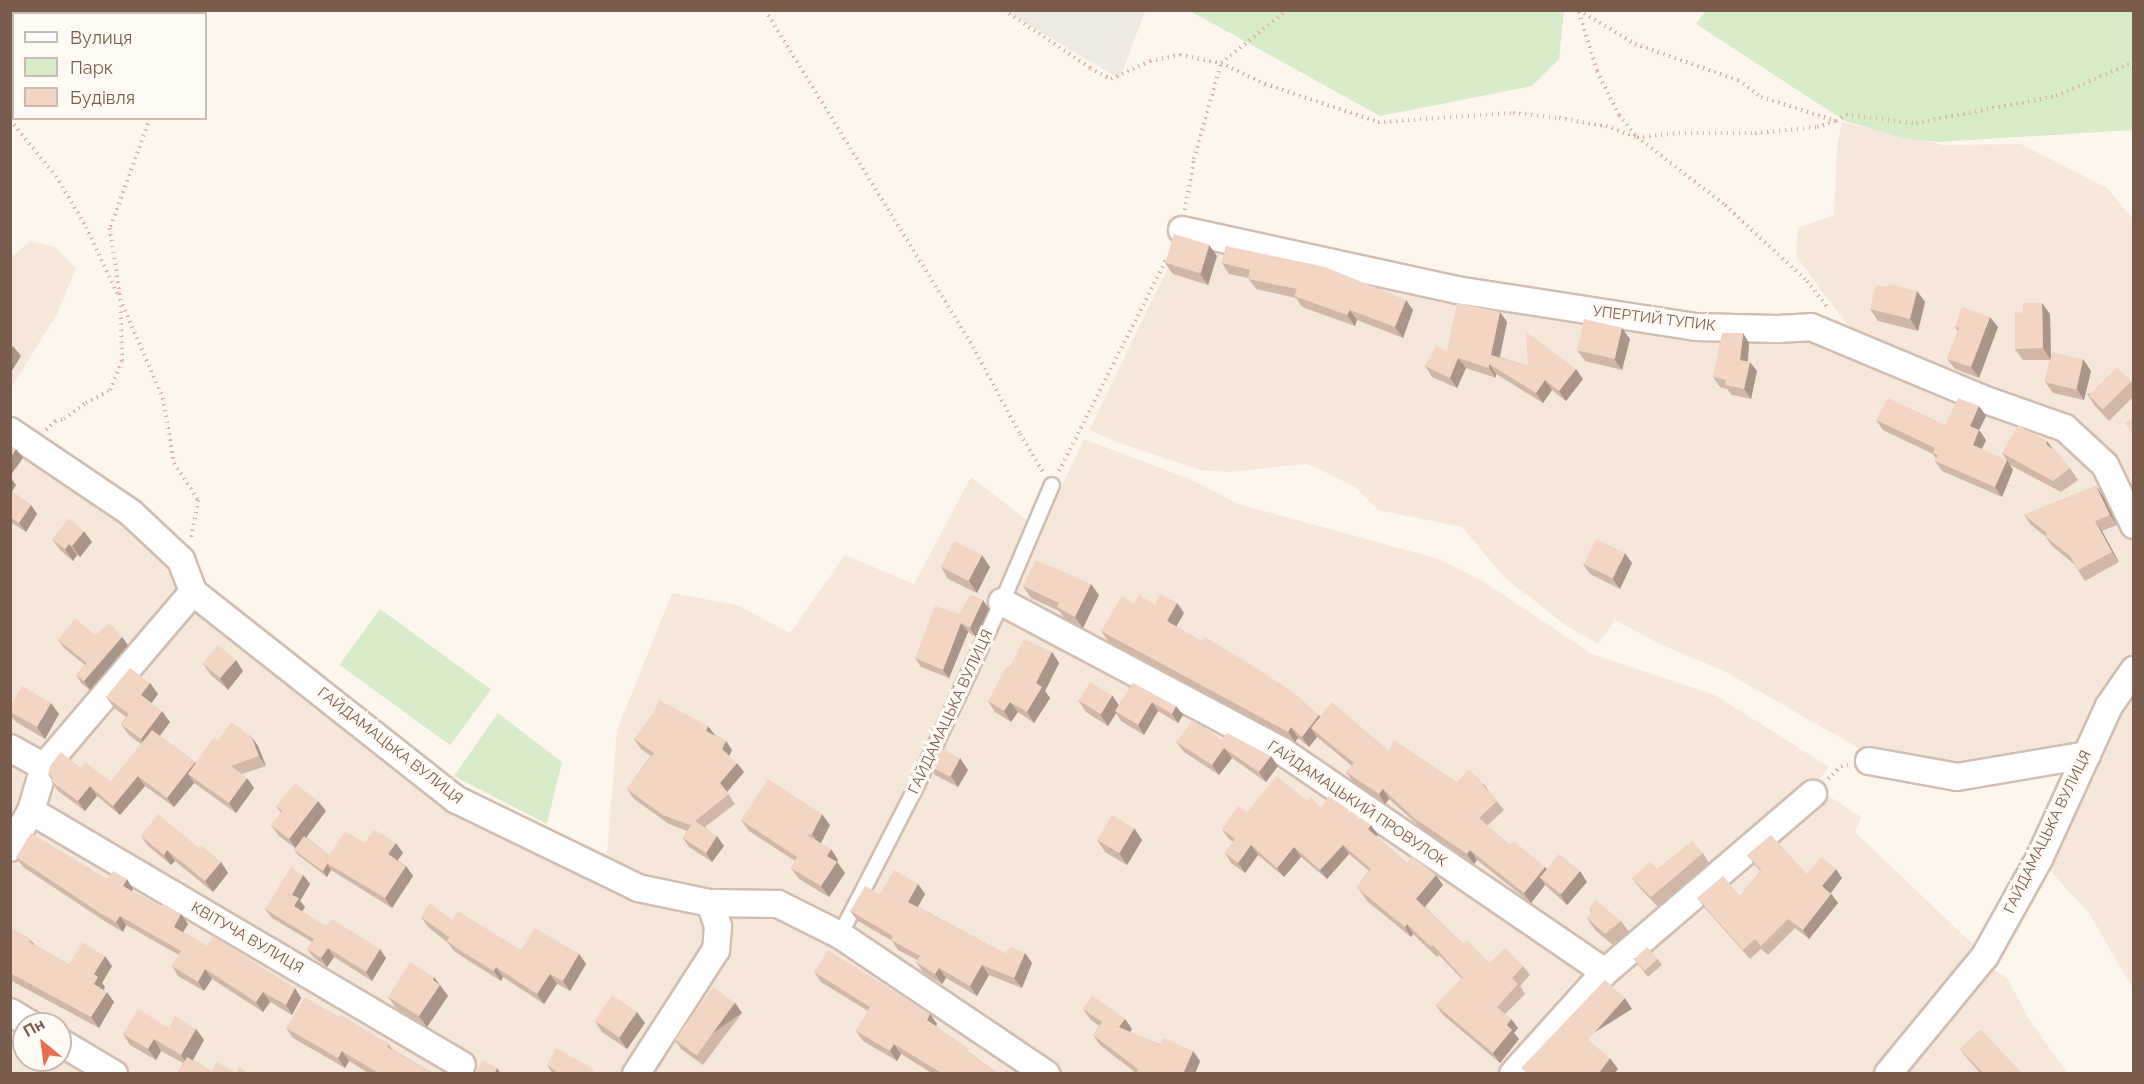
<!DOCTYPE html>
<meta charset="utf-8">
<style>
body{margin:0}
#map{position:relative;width:2144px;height:1084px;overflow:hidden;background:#fdf6ec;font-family:Raleway,sans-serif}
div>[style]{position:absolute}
.residential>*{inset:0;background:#f5e8da}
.industrial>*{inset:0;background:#efe9e4}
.green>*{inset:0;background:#d8ecc9;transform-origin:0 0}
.path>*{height:4px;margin-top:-2px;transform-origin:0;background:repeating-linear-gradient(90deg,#d9b8a5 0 1.5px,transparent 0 6px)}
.roads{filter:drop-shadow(2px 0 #d1beb0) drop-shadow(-2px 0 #d1beb0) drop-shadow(0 2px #d1beb0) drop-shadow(0 -2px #d1beb0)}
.lane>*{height:14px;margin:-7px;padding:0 7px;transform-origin:7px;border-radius:7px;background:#fff}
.street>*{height:26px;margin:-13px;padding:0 13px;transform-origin:13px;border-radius:13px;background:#fff}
.wall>*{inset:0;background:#d1b7a8}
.shaded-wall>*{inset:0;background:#aa9588;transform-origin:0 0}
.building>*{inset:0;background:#f3d5c3;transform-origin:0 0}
span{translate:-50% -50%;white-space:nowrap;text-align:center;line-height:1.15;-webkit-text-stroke:6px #fffaf3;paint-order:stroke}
.street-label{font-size:15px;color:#7a5c4d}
.frame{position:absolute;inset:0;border:12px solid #7a5c4d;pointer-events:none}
.legend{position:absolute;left:12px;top:12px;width:195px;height:108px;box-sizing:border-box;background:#fffaf3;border:2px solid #cabbb1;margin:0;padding:8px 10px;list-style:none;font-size:18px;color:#7a5c4d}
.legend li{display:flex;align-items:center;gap:12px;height:30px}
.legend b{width:30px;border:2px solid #cabbb1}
.north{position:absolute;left:12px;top:1012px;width:60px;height:60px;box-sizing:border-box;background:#fffaf3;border:2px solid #cabbb1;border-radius:50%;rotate:331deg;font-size:16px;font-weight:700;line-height:24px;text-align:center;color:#7a5c4d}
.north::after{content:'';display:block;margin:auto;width:21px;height:27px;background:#e76f51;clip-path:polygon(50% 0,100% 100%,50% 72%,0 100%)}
</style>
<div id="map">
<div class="residential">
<i style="clip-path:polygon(1842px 122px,1943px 145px,2021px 144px,2107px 188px,2133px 219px,2133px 515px,2109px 463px,1857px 336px,1836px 310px,1796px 256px,1798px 228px,1834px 215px,1837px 146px)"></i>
<i style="clip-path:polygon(30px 241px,55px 247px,76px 268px,57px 314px,11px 388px,11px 253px,14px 255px)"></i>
<i style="clip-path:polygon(1181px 241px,1809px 331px,2061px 432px,2100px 466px,2133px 534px,2133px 660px,2082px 747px,1982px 769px,1878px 759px,1722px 670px,1662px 645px,1615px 620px,1598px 644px,1567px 626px,1506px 579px,1462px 527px,1378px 510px,1355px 487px,1313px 466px,1305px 464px,1230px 472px,1200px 470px,1122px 444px,1089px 430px)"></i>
<i style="clip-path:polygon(1084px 439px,1190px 479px,1238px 504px,1439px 559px,1484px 582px,1592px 654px,1715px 695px,1829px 767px,1808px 794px,1608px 967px,1285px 747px,1007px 601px)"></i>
<i style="clip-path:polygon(11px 440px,66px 476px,173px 563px,180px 593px,45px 751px,28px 753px,11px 742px)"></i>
<i style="clip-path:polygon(971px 477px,1033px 525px,910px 789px,847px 916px,831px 923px,706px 895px,606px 867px,617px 730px,672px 593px,737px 605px,790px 633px,845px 555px,914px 584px)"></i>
<i style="clip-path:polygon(200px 608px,453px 807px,695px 908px,709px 921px,711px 948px,631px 1073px,479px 1073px,480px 1071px,47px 813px,39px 800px,46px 779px,178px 618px)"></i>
<i style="clip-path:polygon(1005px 609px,1280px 753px,1578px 957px,1587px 984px,1507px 1073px,1061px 1073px,848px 934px)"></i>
<i style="clip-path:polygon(2133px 686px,2133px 989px,2089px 913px,2052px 873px,2054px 846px,2091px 762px)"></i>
<i style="clip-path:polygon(11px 755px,34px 769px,11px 831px)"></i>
<i style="clip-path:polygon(1821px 791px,1861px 817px,1855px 832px,1979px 950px,1881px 1073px,1520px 1074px,1607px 976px)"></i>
<i style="clip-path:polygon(34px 827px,464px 1073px,124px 1073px,60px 1036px,60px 1024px,40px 1024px,11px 1007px,11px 856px)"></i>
<i style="clip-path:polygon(732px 910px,777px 911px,836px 939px,1036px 1074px,642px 1074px,721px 950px)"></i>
<i style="clip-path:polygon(1988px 966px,2007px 978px,2029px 1019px,2067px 1073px,1896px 1074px)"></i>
<i style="clip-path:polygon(10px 1015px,24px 1024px,24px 1060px,60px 1060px,60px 1044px,109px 1073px,11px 1073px)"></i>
</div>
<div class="industrial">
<i style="clip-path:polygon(1005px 11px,1145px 11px,1120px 79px)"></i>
</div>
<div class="green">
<i style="clip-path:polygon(1190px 11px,1564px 11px,1559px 59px,1532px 86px,1380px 116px)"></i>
<i style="clip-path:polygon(1705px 11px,2133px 11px,2133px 130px,1939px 142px,1907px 139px,1845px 121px,1696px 24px)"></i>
<i style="left:380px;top:609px;width:137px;height:69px;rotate:36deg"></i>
<i style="clip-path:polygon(498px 713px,562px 762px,547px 824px,454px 776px)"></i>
</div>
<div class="path">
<i style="left:765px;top:10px;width:396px;rotate:58.3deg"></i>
<i style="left:973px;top:347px;width:99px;rotate:61.6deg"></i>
<i style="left:1020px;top:434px;width:44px;rotate:58.8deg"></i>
<i style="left:1004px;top:10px;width:104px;rotate:34deg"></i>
<i style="left:1090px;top:68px;width:24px;rotate:28deg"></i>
<i style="left:1111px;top:79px;width:43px;rotate:-24.8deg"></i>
<i style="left:1150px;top:61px;width:31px;rotate:-11deg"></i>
<i style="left:1180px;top:55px;width:42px;rotate:11deg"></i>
<i style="left:1221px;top:63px;width:49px;rotate:25.5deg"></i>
<i style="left:1265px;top:84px;width:119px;rotate:18.6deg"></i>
<i style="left:1378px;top:122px;width:135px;rotate:-3.8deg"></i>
<i style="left:1513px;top:113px;width:46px;rotate:6.2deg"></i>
<i style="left:1559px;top:118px;width:48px;rotate:9.7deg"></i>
<i style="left:1606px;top:126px;width:33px;rotate:20deg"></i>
<i style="left:1637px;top:137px;width:42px;rotate:-5.4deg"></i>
<i style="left:1679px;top:133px;width:76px"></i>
<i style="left:1755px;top:133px;width:62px;rotate:-5.5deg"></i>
<i style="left:1817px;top:127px;width:20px;rotate:-18deg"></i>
<i style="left:1579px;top:10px;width:66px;rotate:31.3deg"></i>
<i style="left:1635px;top:44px;width:109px;rotate:19.3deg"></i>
<i style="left:1738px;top:80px;width:29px;rotate:36deg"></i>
<i style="left:1761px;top:97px;width:79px;rotate:17.7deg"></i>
<i style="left:1836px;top:121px;width:12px;rotate:-31deg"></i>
<i style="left:1846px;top:115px;width:70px;rotate:6.5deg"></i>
<i style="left:1916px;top:123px;width:143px;rotate:-10.9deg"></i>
<i style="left:2056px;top:96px;width:85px;rotate:-23.6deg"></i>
<i style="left:1579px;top:12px;width:62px;rotate:73deg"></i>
<i style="left:1597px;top:71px;width:49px;rotate:63.4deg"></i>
<i style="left:1619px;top:115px;width:28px;rotate:51deg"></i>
<i style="left:1637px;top:137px;width:111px;rotate:37.7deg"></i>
<i style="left:1725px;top:205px;width:112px;rotate:42.8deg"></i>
<i style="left:1807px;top:281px;width:36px;rotate:52deg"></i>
<i style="left:193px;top:14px;width:4px;rotate:-76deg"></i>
<i style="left:150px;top:118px;width:117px;rotate:110deg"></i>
<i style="left:110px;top:228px;width:72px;rotate:82deg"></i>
<i style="left:120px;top:299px;width:108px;rotate:66.5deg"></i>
<i style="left:163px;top:398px;width:66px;rotate:80.4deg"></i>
<i style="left:174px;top:463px;width:44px;rotate:57deg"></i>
<i style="left:198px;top:500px;width:40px;rotate:100deg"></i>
<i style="left:10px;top:120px;width:72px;rotate:50.6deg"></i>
<i style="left:56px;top:176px;width:59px;rotate:59.5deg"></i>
<i style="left:86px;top:227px;width:75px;rotate:64.8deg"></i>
<i style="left:1185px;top:210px;width:52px;rotate:-80deg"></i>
<i style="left:1194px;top:159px;width:100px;rotate:-74.3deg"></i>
<i style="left:1221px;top:63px;width:85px;rotate:-38.8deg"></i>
<i style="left:46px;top:430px;width:13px;rotate:-45deg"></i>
<i style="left:55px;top:421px;width:9px;rotate:-13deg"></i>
<i style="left:64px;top:419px;width:27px;rotate:-36deg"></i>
<i style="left:86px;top:403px;width:27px;rotate:-28deg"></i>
<i style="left:110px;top:390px;width:31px;rotate:-68deg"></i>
<i style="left:122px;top:361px;width:59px;rotate:-91.9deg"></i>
<i style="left:1059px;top:471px;width:239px;rotate:-63.1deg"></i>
<i style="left:1828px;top:779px;width:18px;rotate:-45deg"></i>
<i style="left:1841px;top:766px;width:7px;rotate:-8deg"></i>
</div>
<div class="roads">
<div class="lane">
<i style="left:840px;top:935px;width:164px;rotate:-62.8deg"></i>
<i style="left:915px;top:789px;width:206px;rotate:-65.1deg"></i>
<i style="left:1002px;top:602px;width:127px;rotate:-66.9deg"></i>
</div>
<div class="street">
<i style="left:1182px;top:230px;width:281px;rotate:12.3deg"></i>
<i style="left:1457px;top:290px;width:242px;rotate:8.8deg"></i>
<i style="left:1696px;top:327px;width:81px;rotate:1.4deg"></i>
<i style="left:1777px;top:329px;width:34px;rotate:-3deg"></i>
<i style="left:1811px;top:327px;width:186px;rotate:22.7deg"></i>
<i style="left:1983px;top:399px;width:87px;rotate:19.5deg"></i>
<i style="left:2065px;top:428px;width:54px;rotate:42.8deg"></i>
<i style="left:2105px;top:465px;width:67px;rotate:64.2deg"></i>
<i style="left:10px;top:431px;width:146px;rotate:34.1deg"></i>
<i style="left:131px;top:513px;width:69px;rotate:43.2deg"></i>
<i style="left:181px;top:560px;width:34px;rotate:69deg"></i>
<i style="left:193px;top:592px;width:334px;rotate:38.3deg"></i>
<i style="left:455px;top:799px;width:203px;rotate:25.9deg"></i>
<i style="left:638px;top:888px;width:74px;rotate:11.8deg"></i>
<i style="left:710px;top:903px;width:68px;rotate:0.8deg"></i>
<i style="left:778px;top:904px;width:69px;rotate:26.6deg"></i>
<i style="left:840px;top:935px;width:249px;rotate:34deg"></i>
<i style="left:1002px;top:602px;width:317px;rotate:28deg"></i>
<i style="left:1282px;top:751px;width:391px;rotate:34.4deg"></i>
<i style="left:10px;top:748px;width:39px;rotate:29deg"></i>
<i style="left:1869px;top:761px;width:89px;rotate:10.3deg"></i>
<i style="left:1957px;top:777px;width:132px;rotate:-9.6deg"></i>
<i style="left:31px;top:811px;width:500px;rotate:30.51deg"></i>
<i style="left:10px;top:848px;width:43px;rotate:-60.4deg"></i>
<i style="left:31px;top:811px;width:46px;rotate:-73.5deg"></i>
<i style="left:44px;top:767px;width:230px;rotate:-49.6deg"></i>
<i style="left:10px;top:1012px;width:23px;rotate:31deg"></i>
<i style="left:60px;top:1042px;width:63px;rotate:30.7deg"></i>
<i style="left:636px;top:1074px;width:148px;rotate:-57.2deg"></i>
<i style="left:716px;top:950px;width:24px;rotate:-85deg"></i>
<i style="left:718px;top:926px;width:24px;rotate:-109deg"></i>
<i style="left:1513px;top:1074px;width:137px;rotate:-48deg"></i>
<i style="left:1605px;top:972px;width:274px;rotate:-40.6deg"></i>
<i style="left:1888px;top:1074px;width:153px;rotate:-50.6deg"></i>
<i style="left:1985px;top:956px;width:111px;rotate:-60.9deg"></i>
<i style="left:2039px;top:859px;width:168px;rotate:-65.4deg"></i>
<i style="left:2109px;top:706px;width:44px;rotate:-55.2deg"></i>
</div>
</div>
<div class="wall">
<i style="clip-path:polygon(1209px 245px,1217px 256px,1208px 285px,1173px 274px,1165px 263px)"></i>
<i style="clip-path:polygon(1226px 246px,1413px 310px,1403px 338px,1357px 320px,1355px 326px,1302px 307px,1296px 298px,1256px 289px,1248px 278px,1229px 274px,1222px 263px)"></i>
<i style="clip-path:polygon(1888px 287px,1917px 291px,1925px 302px,1918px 331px,1878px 321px,1870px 309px)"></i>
<i style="clip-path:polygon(1500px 312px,1507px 322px,1500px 357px,1528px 366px,1583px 379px,1566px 401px,1552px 390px,1543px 403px,1496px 374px,1496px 378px,1466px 368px,1457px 388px,1432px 377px,1425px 366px,1447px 352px)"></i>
<i style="clip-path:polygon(2050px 314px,2051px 357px,2083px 359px,2091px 371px,2084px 400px,2053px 393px,2045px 382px,2050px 360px,2023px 360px,2015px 349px)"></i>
<i style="clip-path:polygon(1955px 327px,1998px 327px,1979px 378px,1955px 369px,1947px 359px,1958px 331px)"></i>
<i style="clip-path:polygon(1630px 339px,1622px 370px,1585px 361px,1577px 350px)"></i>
<i style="clip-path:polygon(1749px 343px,1748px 361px,1757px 371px,1751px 399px,1732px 395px,1727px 389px,1720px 387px,1713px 377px)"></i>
<i style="clip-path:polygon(2131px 381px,2133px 385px,2133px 397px,2109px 421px,2095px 406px,2087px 394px)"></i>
<i style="clip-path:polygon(1979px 406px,1986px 416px,1979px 430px,1986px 440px,1982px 449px,2013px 470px,2002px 497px,1942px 471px,1935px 461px,1936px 459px,1933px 454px,1883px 430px,1876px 420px,1945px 425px)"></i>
<i style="clip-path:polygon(2054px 450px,2070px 468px,2078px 480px,2061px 492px,2010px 465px,2002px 453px)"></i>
<i style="clip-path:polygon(10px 477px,16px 485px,12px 492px,31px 505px,37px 514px,26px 532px,10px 522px)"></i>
<i style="clip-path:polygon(2096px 486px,2103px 496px,2117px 525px,2102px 531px,2119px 562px,2085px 581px,2074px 564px,2052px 546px,2045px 536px,2031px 525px,2024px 515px)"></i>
<i style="clip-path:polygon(52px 539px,92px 542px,80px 557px,77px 555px,73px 561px,60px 550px)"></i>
<i style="clip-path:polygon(1632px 563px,1620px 589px,1590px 574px,1583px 564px)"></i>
<i style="clip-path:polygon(941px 567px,990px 567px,977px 593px,948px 579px)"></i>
<i style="clip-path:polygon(1023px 586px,1099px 595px,1083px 628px,1064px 618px,1059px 611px,1031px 598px)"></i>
<i style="clip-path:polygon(1177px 603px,1184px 613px,1176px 626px,1320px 716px,1389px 751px,1457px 782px,1484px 784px,1491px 794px,1504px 810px,1487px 826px,1510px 845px,1546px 868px,1587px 882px,1567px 905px,1545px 885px,1531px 903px,1477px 860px,1474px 864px,1420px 827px,1389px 799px,1385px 804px,1353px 782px,1346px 772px,1352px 766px,1317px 737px,1309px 747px,1298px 738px,1295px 742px,1108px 641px,1101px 631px,1134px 604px,1155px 605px)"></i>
<i style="clip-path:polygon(989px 609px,976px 637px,968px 632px,949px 678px,921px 667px,915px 658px,959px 614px)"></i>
<i style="clip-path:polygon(95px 635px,128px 645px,90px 690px,82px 684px,76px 675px,85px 665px,64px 648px,58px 640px)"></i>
<i style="clip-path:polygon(1052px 652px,1059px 663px,1045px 691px,1050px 698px,1034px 723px,1018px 712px,1011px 722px,995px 712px,988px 701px,1010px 667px)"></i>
<i style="clip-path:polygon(203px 664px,243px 671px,228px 690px,211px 675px)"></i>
<i style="clip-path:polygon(150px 683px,158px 694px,151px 703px,170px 722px,160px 736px,196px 763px,218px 741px,258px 746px,266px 766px,242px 774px,254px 788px,236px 813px,194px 783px,174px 807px,145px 786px,120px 815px,97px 796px,85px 811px,58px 791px,51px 781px,52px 780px,48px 774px,81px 768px,111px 782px,141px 744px,129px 735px,121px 724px,126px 717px,114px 708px,106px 697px)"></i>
<i style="clip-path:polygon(1133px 683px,1183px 715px,1178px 723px,1158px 711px,1144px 735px,1121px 721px,1116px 713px,1108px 726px,1086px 712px,1078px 700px,1119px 705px)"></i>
<i style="clip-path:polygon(51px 703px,59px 714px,45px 739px,16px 722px,10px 715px,10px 707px)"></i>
<i style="clip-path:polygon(715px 735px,726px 741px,732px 750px,729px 756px,744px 772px,727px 792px,735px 804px,705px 827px,724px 846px,712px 862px,689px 847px,683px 838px,687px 831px,669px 824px,634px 799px,627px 789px,651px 756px,641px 749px,634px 739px)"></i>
<i style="clip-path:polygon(1222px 740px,1278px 766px,1266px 782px,1232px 758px,1219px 775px,1184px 752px,1176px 742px)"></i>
<i style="clip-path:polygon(927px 764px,968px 770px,958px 787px,935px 775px)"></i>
<i style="clip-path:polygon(276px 806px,326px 811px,306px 837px,329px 855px,365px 843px,396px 843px,403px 853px,398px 860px,406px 866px,413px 876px,392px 908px,331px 870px,327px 877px,298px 855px,294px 850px,295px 848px,279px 836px,271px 825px,281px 813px)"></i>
<i style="clip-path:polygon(1321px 808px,1378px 835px,1376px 836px,1407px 863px,1443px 885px,1425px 907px,1463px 944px,1489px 963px,1523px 966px,1530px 975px,1520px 986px,1525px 994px,1505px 1014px,1511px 1019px,1518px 1028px,1514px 1033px,1519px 1039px,1500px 1063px,1443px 1015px,1436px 1005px,1462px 979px,1439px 955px,1437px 957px,1413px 934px,1411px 937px,1368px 902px,1357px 887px,1369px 871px,1349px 854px,1327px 879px,1301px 857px,1284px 877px,1258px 855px,1245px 873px,1231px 863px,1225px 853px,1233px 842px,1228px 838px,1222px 829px,1247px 812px)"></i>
<i style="clip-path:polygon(741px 820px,830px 825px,820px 843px,831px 849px,838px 860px,837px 862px,845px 873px,829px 897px,799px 879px,791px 868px,795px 861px,749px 831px)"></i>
<i style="clip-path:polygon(1134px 828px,1142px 840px,1127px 865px,1105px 852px,1097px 840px)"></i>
<i style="clip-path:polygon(141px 836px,199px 848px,221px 862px,228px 873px,213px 892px,175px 861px,171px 865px,148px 846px)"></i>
<i style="clip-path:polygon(1703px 853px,1709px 863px,1658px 907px,1639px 887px,1632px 878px)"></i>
<i style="clip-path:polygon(1747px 855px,1807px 874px,1842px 878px,1831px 893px,1838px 903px,1809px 939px,1795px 928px,1768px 955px,1761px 949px,1750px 959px,1704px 907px,1697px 898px,1740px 896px,1760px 871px)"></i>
<i style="clip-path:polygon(16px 857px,107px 879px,133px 889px,132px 891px,160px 907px,181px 914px,188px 924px,183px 932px,207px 946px,295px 988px,301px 998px,292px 1015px,270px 1002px,263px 1012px,212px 979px,204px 991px,178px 976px,172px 966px,179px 955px,126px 925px,123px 932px,106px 922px,23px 867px)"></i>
<i style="clip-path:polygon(303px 875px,310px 884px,300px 901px,305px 907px,302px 912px,324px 925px,386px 958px,372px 981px,334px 957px,327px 967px,314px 958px,307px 949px,312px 942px,272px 918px,265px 909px)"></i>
<i style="clip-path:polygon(918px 884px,925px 894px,918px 907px,1006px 954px,1025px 953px,1032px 963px,1022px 988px,989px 975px,977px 996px,946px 978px,942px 984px,923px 972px,916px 962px,917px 960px,898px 950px,892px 941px,858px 921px,850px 911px,880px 894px)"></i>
<i style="clip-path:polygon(1589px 908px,1621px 921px,1629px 932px,1613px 945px,1595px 930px,1587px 918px,1592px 913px)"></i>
<i style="clip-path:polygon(421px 917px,452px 920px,521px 950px,579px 954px,586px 964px,570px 991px,557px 984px,544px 1004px,503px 977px,501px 981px,469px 961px,454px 951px,447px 942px,428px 927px)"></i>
<i style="clip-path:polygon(10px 928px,30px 939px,35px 945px,69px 965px,112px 966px,102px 983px,105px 987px,104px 990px,114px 1002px,99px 1028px,10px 980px)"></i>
<i style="clip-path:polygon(1633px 958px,1658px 959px,1662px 965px,1648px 977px)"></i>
<i style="clip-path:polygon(814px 972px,930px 1014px,937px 1024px,936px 1026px,974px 1056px,999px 1074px,933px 1074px,901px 1054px,897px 1061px,863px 1041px,856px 1031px,868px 1011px,821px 982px)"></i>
<i style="clip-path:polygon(434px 977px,448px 996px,427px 1027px,396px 1008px,388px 997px)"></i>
<i style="clip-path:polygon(735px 1003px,742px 1013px,703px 1065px,681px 1049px,674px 1039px)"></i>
<i style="clip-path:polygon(1083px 1009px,1125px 1019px,1132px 1029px,1130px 1032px,1200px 1061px,1195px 1074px,1136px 1074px,1136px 1073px,1100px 1045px,1093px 1035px,1099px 1026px,1090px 1019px)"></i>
<i style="clip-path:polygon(339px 1017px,389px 1044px,393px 1050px,435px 1074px,370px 1074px,349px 1061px,345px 1068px,293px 1038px,286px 1028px)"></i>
<i style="clip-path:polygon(595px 1021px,645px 1023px,627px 1049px,602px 1032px)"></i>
<i style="clip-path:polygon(169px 1028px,196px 1029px,204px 1040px,193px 1060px,211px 1071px,250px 1074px,177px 1074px,183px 1063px,161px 1051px,156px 1060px,130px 1045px,123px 1034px)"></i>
<i style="clip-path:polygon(1981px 1030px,2022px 1074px,1981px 1074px,1967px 1058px,1960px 1049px)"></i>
<i style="clip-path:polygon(547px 1065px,597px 1074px,553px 1074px)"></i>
</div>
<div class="shaded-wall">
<i style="clip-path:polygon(1209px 245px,1217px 256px,1208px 285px,1200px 274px)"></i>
<i style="clip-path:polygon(1917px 291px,1925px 302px,1918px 331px,1910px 319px)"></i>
<i style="clip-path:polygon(1406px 300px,1413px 310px,1403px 338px,1395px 327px)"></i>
<i style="clip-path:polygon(2042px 303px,2050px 314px,2051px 360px,2043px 348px)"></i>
<i style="clip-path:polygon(1350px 310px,1357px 320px,1355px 326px,1347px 315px)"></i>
<i style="clip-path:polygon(1500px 312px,1507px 322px,1498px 365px,1491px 355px)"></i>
<i style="clip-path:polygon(1990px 317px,1998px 327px,1979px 378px,1971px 367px)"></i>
<i style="clip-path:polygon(1622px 328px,1630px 339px,1622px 370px,1614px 359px)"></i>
<i style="clip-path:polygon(1743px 333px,1749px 343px,1747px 369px,1740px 360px)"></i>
<i style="clip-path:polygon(13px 346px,21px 356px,10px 374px,10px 350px)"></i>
<i style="clip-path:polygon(1458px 358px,1466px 368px,1457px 388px,1450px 378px)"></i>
<i style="clip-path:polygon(2083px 359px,2091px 371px,2084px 400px,2077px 389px)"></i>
<i style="clip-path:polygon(1750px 362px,1757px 371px,1751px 399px,1744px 389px)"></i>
<i style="clip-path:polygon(1489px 364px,1496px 374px,1496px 378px,1489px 368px)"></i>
<i style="clip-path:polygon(1576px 369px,1583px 379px,1566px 401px,1559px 391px)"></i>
<i style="clip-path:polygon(1545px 380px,1552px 390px,1543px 403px,1536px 393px)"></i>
<i style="clip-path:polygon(1979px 406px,1986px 416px,1979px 430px,1986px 440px,1979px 455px,1973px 445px,1970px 426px)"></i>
<i style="clip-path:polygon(2047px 441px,2055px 452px,2046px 444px)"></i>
<i style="clip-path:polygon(16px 449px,23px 458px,10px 476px,10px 458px)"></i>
<i style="clip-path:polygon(2007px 460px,2013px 470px,2002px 497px,1995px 487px)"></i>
<i style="clip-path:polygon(10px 477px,16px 485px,10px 494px)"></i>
<i style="clip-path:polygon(2096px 486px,2103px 496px,2117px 525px,2110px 515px)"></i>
<i style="clip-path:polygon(31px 505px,37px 514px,26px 532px,19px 523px)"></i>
<i style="clip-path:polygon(2095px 521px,2102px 531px,2119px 562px,2112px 552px)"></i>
<i style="clip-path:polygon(84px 531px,92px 542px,80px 557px,72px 546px)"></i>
<i style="clip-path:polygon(69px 544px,77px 555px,73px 561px,65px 549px)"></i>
<i style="clip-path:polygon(1625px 553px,1632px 563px,1620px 589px,1613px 579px)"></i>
<i style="clip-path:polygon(982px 555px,990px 567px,977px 593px,969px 581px)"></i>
<i style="clip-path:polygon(1091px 584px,1099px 595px,1083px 628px,1075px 617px)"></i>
<i style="clip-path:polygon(983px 600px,989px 609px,976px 637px,970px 628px)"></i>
<i style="clip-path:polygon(1177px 603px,1184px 613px,1174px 631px,1167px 621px)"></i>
<i style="clip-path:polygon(961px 623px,968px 632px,949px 678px,943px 670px)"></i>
<i style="clip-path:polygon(122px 637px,128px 645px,90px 690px,84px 681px)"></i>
<i style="clip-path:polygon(1052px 652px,1059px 663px,1045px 691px,1050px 698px,1034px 723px,1027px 712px,1036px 683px)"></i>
<i style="clip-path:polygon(236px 660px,243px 671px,228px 690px,220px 678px)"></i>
<i style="clip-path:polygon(150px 683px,158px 694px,149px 707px,141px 695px)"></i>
<i style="clip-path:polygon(1112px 695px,1120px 707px,1108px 726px,1100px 714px)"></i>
<i style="clip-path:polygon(1010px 702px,1018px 712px,1011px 722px,1004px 711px)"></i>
<i style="clip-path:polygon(1152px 702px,1158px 711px,1144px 735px,1138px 725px)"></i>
<i style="clip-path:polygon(51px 703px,59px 714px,45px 739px,37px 727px)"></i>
<i style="clip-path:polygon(1176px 706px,1183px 715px,1178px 723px,1172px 714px)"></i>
<i style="clip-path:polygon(162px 711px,170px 722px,149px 750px,141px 739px)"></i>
<i style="clip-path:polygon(1319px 715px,1327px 725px,1311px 728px,1317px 737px,1309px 747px,1302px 737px)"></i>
<i style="clip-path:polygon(708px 726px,715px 735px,712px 741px,706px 731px)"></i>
<i style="clip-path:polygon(1291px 727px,1298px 738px,1295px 742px,1288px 732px)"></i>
<i style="clip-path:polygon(251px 736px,258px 746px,266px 766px,259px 756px)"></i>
<i style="clip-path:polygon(726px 741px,732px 750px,728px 758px,722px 749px)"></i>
<i style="clip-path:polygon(1224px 748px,1232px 758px,1219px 775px,1212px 765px)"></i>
<i style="clip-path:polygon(1271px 756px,1278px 766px,1266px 782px,1259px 772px)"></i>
<i style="clip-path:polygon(960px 758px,968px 770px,958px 787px,951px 776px)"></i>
<i style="clip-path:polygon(195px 762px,202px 772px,188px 774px,194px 783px,174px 807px,167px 798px)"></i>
<i style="clip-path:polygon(737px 763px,744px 772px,726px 793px,720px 783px)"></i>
<i style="clip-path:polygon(138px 776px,145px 786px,120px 815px,113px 806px)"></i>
<i style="clip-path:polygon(247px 778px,254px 788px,236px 813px,229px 803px)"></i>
<i style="clip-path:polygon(90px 786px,97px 796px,85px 811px,78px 801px)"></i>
<i style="clip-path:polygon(1383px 789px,1389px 799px,1385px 804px,1379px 794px)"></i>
<i style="clip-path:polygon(318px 801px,326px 811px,297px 850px,289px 839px)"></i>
<i style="clip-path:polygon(822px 814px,830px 825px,820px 845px,812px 834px)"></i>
<i style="clip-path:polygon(1371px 825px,1378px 835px,1374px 838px,1368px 829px)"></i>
<i style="clip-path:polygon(1134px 828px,1142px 840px,1127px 865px,1119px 853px)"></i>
<i style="clip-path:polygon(717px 836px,724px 846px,712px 862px,706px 853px)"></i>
<i style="clip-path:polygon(396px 843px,403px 853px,395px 864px,388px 854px)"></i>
<i style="clip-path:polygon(1251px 845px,1258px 855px,1245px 873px,1238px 863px)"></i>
<i style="clip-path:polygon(1343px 845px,1349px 854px,1327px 879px,1320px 870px)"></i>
<i style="clip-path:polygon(1294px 847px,1301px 857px,1284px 877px,1277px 868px)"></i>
<i style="clip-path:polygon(831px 849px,838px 860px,837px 862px,845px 873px,829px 897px,821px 886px,827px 856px)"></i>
<i style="clip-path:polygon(167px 850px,175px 861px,171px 865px,164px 855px)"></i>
<i style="clip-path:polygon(1470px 850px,1477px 860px,1474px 864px,1467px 854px)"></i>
<i style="clip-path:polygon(221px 862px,228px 873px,213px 892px,205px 881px)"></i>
<i style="clip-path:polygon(327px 864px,331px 870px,327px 877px,323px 871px)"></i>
<i style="clip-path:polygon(406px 866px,413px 876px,392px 908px,385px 898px)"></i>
<i style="clip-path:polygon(1545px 867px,1552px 876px,1539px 876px,1545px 885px,1531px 903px,1524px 893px)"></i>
<i style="clip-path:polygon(1836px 869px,1842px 878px,1829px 895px,1822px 886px)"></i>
<i style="clip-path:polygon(1580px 871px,1587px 882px,1567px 905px,1560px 894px)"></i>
<i style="clip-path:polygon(303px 875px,310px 884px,300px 901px,305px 907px,300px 915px,294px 906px,292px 895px)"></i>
<i style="clip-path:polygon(1436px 875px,1443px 885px,1423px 909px,1416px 899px)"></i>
<i style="clip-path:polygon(127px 879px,133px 889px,130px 896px,123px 886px)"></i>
<i style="clip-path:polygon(918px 884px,925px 894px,915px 912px,908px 902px)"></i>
<i style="clip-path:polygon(1831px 894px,1838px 903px,1809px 939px,1803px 930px)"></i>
<i style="clip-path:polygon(181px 914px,188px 924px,180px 937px,174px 927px)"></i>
<i style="clip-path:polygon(120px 916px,126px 925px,123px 932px,116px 922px)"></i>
<i style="clip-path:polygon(1407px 924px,1413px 934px,1411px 937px,1405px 927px)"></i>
<i style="clip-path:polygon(328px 948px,334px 957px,327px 967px,321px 958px)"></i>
<i style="clip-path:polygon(380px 949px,386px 958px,372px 981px,366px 972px)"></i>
<i style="clip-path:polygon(1025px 953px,1032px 963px,1022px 988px,1014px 978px)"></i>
<i style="clip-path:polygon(579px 954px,586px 964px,570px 991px,563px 981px)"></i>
<i style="clip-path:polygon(105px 956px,112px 966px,102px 983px,105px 987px,101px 994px,94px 984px,94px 974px)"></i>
<i style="clip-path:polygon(982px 965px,989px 975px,977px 996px,970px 986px)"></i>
<i style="clip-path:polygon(496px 967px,503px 977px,501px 981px,494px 971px)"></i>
<i style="clip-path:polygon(939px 968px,946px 978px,942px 984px,935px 974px)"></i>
<i style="clip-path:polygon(205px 969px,212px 979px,204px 991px,198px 982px)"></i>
<i style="clip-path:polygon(550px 974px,557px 984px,544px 1004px,537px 994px)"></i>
<i style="clip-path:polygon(434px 977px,448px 996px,427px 1027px,419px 1016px)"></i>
<i style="clip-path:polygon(295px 988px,301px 998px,292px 1015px,286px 1005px)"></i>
<i style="clip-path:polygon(107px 992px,114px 1002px,99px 1028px,91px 1017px)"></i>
<i style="clip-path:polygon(263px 992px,270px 1002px,263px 1012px,256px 1002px)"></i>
<i style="left:1625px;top:998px;width:13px;height:56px;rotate:58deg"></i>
<i style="left:735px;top:1003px;width:12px;height:65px;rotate:55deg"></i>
<i style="clip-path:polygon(637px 1012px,645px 1023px,627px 1049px,619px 1037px)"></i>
<i style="clip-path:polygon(930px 1014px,937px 1024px,934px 1030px,927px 1020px)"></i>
<i style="clip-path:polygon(1125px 1019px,1132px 1029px,1127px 1037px,1119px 1027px)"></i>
<i style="clip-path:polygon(1511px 1019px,1518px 1028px,1514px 1033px,1519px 1039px,1500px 1063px,1493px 1053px,1507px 1025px)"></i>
<i style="clip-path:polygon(196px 1029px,204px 1040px,189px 1067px,181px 1055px)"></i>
<i style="clip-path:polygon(154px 1039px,161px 1051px,156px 1060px,148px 1049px)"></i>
<i style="clip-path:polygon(894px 1044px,901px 1054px,897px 1061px,890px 1051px)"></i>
<i style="clip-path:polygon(342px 1051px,349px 1061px,345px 1068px,338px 1058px)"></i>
<i style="clip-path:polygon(1193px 1051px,1200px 1061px,1195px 1074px,1183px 1074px)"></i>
<i style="clip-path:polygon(1610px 1058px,1618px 1069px,1614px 1074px,1598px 1074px)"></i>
<i style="clip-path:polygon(497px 1068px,501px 1074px,494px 1074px)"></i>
</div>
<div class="building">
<i style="left:1174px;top:234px;width:37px;height:30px;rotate:17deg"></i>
<i style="clip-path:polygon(1226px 246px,1325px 267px,1406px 300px,1395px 327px,1350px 310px,1347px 315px,1294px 296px,1297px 289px,1248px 279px,1250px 270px,1222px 263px)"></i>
<i style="clip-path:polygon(1889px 284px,1917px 291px,1910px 319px,1870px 309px,1876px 285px,1888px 287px)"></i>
<i style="clip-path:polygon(1457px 303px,1500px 312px,1491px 355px,1528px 366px,1526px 332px,1576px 369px,1559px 391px,1545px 380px,1536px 393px,1489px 364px,1489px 368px,1458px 358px,1450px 378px,1425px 366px,1436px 346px,1447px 352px)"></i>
<i style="clip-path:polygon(2023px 303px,2042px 303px,2043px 348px,2015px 349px,2015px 313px,2023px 312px)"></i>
<i style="clip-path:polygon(1962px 307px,1990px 317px,1971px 367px,1947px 359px,1959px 328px,1955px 327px)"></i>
<i style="left:1584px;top:319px;width:39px;height:32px;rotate:13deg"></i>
<i style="clip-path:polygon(1722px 333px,1743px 333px,1740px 360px,1750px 362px,1744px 389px,1725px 385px,1726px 380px,1713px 377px)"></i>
<i style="left:2052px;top:352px;width:32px;height:31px;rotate:13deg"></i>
<i style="left:2117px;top:367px;width:20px;height:40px;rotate:45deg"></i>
<i style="clip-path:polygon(1888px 398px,1945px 425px,1958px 398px,1979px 406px,1970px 426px,1979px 430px,1973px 445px,2007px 460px,1995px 487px,1935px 461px,1938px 455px,1933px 453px,1935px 448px,1876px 420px)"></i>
<i style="clip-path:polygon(2133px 417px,2133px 434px,2125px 423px)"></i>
<i style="clip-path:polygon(2018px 425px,2047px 441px,2046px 444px,2058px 453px,2070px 468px,2053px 481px,2002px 453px)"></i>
<i style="clip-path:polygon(10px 445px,16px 449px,10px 458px)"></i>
<i style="clip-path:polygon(2096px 486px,2110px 515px,2095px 521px,2112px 552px,2078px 570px,2070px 556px,2045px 536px,2047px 533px,2024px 515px)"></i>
<i style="clip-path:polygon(10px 491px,31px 505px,19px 523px,10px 517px)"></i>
<i style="clip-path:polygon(69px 518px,84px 531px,72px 546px,69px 544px,65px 549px,52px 539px)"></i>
<i style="left:1596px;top:539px;width:32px;height:28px;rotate:26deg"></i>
<i style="left:954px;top:541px;width:31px;height:29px;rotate:27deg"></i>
<i style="clip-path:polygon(1036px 560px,1091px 584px,1075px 617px,1057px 607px,1059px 603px,1023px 586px)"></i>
<i style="clip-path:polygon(971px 594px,983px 600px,970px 628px,961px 623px,943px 670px,915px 658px,935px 606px,959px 614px)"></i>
<i style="clip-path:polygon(1160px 594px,1177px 603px,1167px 621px,1202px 641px,1205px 637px,1253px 666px,1293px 692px,1319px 715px,1302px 737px,1291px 727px,1288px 732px,1101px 631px,1122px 596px,1134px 604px,1139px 595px,1155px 605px)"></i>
<i style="clip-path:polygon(75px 618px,95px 635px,110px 623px,122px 637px,84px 681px,76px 675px,87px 663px,58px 640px)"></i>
<i style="clip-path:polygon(1024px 639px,1052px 652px,1036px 683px,1042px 687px,1027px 712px,1010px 702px,1004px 711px,988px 701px,1007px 666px,1010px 667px)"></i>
<i style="left:218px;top:645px;width:23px;height:24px;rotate:40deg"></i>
<i style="clip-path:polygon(130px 668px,150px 683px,141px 695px,162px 711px,141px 739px,121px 724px,129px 714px,106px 697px)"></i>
<i style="left:1090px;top:682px;width:26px;height:22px;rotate:31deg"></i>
<i style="clip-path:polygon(1133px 683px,1176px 706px,1172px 714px,1152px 702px,1138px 725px,1115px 711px)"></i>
<i style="clip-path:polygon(22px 686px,51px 703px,37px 727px,10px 712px,10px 707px)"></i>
<i style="clip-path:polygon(659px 700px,708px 726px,706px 731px,726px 741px,722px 749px,737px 763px,720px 783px,729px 794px,695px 821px,717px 836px,706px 853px,683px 838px,693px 822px,690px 825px,663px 815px,627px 789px,654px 753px,634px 739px,654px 712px)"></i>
<i style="clip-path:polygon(1332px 702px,1389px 751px,1394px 740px,1457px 782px,1469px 769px,1484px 784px,1483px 785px,1497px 801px,1479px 818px,1510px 845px,1514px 841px,1545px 867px,1524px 893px,1470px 850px,1467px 854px,1414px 818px,1383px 789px,1379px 794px,1346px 772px,1354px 763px,1311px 728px)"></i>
<i style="clip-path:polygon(1193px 720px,1222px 740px,1227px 733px,1271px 756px,1259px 772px,1224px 748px,1212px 765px,1176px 742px)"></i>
<i style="clip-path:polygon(231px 722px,251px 736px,259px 756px,231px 766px,247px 778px,229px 803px,188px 774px,214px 737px,218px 741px)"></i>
<i style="clip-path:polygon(152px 730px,195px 762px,167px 798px,138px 776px,113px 806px,90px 786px,78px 801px,51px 781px,53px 778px,48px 774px,51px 764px,61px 752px,81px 768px,85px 762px,111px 782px)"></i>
<i style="left:937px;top:746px;width:26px;height:21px;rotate:28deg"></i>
<i style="clip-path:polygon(1277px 776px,1307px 801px,1311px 797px,1321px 808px,1329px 796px,1371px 825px,1368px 829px,1407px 863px,1412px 856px,1436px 875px,1416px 899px,1463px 944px,1467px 940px,1489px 963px,1505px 948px,1523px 966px,1512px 978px,1518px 984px,1497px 1007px,1511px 1019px,1507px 1025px,1512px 1030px,1493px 1053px,1436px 1005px,1463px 978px,1433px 945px,1431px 947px,1407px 924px,1405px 927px,1362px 892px,1357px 887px,1371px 869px,1343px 845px,1320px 870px,1294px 847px,1277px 868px,1251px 845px,1238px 863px,1225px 853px,1235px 839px,1222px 829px,1238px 806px,1247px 812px)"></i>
<i style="clip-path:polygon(768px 779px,822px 814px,812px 834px,807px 835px,831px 849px,827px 856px,837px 862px,821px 886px,791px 868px,797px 857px,741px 820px)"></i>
<i style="clip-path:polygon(295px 783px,318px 801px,289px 839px,271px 825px,282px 811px,276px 806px)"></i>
<i style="clip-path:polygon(158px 814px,199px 848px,201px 845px,221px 862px,205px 881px,167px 850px,164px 855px,141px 836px)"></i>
<i style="left:1112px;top:815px;width:26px;height:29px;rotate:31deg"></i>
<i style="clip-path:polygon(374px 829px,396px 843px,388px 854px,406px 866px,385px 898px,325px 862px,345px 831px,365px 843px)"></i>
<i style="clip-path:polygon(31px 833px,107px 879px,113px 871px,127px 879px,123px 886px,160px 907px,163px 904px,181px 914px,174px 927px,207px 946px,213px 936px,295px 988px,286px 1005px,263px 992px,256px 1002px,205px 969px,198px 982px,172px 966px,181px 951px,120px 916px,116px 922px,100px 913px,16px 857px)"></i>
<i style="clip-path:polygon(1771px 835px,1807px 874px,1821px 857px,1836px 869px,1822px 886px,1831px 894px,1803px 930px,1788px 919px,1761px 946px,1755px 939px,1743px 950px,1697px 898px,1723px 876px,1740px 896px,1761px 870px,1747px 855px)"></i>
<i style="clip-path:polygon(304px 836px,329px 855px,325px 862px,327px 864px,323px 871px,294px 850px)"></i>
<i style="clip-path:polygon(1692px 841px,1703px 853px,1651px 897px,1632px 878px,1650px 862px,1657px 869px)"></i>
<i style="left:1559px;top:854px;width:27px;height:30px;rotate:39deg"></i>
<i style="clip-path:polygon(291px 867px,303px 875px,292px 895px,299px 898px,294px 906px,324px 925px,327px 925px,332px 919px,380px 949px,366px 972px,328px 948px,321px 958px,307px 949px,314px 939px,265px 909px)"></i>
<i style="clip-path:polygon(894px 870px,918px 884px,908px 902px,1006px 954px,1010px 947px,1025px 953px,1014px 978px,982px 965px,970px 986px,939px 968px,935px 974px,916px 962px,920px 956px,891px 940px,893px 936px,850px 911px,865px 886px,880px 894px)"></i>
<i style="clip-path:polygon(1596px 900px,1621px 921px,1605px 934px,1587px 918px,1593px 912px,1589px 908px)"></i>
<i style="clip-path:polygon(430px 903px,452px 920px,458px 911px,521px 950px,535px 928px,579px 954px,563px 981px,550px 974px,537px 994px,496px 967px,494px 971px,461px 951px,447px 941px,449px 937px,421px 917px)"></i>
<i style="clip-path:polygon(10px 928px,30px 939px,29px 942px,69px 965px,82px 942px,105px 956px,94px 974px,98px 977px,94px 984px,107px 992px,91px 1017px,10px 973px)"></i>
<i style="left:1647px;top:947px;width:16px;height:18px;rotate:47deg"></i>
<i style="clip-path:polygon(828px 950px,930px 1014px,927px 1020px,969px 1049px,967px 1051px,999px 1074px,943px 1074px,894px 1044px,890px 1051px,856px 1031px,870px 1007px,814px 972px)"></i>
<i style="clip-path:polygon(410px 962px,434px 977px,433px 980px,440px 985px,419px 1016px,388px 997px)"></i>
<i style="clip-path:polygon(1605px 980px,1625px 998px,1588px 1040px,1610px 1058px,1598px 1074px,1528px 1074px,1521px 1068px)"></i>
<i style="left:713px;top:987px;width:27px;height:65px;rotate:36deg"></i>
<i style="left:612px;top:995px;width:30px;height:31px;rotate:34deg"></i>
<i style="clip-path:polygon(1092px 995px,1125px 1019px,1119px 1027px,1160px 1045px,1164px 1038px,1193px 1051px,1183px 1074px,1158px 1074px,1155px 1072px,1154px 1074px,1136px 1074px,1138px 1069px,1093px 1035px,1102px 1022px,1083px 1009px)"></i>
<i style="clip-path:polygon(305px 997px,339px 1017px,341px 1015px,389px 1044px,387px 1047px,435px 1074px,380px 1074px,342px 1051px,338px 1058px,286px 1028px)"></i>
<i style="clip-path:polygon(138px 1009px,169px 1028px,175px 1016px,196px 1029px,181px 1055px,154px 1039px,148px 1049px,123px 1034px)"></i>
<i style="clip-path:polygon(1981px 1030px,2022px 1073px,1984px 1074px,1960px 1049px)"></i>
<i style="clip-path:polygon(556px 1048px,594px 1069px,591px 1074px,555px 1074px,556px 1071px,547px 1065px)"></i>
<i style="clip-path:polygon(187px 1057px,211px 1071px,217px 1062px,236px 1073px,239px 1067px,250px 1074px,177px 1074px)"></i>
<i style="clip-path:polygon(483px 1060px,497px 1068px,494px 1074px,475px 1074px)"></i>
<i style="clip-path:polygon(1006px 1070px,1011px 1074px,1003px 1074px)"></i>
</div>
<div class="street-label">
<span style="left:1654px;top:319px;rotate:7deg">УПЕРТИЙ ТУПИК</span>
<span style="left:951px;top:712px;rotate:-65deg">ГАЙДАМАЦЬКА ВУЛИЦЯ</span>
<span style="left:390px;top:746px;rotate:38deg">ГАЙДАМАЦЬКА ВУЛИЦЯ</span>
<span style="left:1357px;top:804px;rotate:34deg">ГАЙДАМАЦЬКИЙ ПРОВУЛОК</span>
<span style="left:2048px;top:832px;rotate:-64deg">ГАЙДАМАЦЬКА ВУЛИЦЯ</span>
<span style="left:247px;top:938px;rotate:30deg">КВІТУЧА ВУЛИЦЯ</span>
</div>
<div class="frame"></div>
<ul class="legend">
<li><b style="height:8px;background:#fff"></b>Вулиця</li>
<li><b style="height:16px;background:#d8ecc9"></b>Парк</li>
<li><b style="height:16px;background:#f3d5c3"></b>Будівля</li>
</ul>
<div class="north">Пн</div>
</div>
